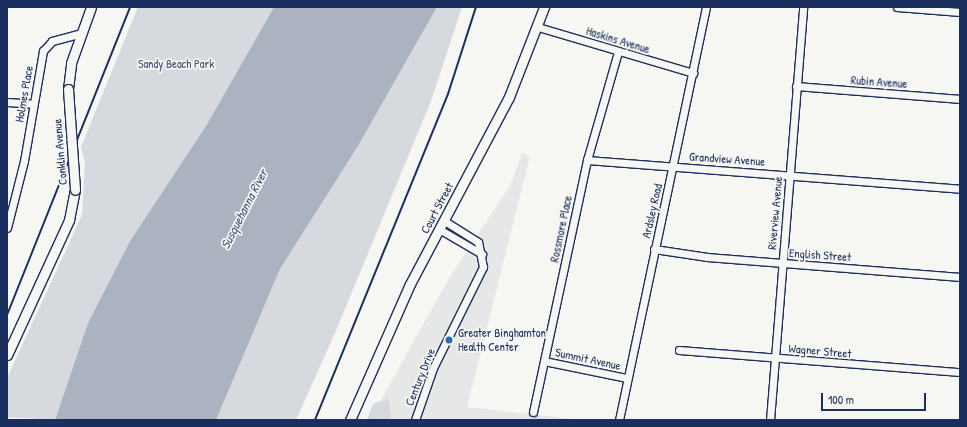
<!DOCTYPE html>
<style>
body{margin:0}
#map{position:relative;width:967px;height:427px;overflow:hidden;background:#f6f6f2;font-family:"Patrick Hand",sans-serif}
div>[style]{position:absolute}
.built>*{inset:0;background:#e6e7e7}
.green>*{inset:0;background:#d6d9dd}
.water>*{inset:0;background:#abb2c0}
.roads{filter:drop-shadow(1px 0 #1b2f5e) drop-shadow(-1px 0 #1b2f5e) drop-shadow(0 1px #1b2f5e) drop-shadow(0 -1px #1b2f5e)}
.minor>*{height:7px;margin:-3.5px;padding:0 3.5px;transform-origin:3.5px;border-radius:3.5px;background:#f6f6f2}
.major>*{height:9px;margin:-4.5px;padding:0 4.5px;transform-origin:4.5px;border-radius:4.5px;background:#f6f6f2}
.rail>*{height:2px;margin:-1px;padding:0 1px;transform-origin:1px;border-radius:1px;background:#1b2f5e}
.bridges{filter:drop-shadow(1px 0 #1b2f5e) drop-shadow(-1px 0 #1b2f5e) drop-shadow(0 1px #1b2f5e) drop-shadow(0 -1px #1b2f5e)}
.major-bridge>*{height:9px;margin:-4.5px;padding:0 4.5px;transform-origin:4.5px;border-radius:4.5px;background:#f6f6f2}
.dots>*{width:11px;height:11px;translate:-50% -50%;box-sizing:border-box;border:2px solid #f6f6f2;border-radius:50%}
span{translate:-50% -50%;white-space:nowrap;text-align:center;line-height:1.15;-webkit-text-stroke:3.5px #f6f6f2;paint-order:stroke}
.street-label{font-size:12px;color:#1b2f5e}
.park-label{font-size:12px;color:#405177}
.poi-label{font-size:12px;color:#1b2f5e}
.left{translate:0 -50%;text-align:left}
.water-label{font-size:13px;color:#46567b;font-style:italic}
.frame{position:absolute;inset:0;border:8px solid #1b2f5e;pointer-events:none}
.scale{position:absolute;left:821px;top:393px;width:105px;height:18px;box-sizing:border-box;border:2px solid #1b2f5e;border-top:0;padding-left:5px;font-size:12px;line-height:14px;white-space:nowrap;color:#1b2f5e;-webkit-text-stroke:3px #f6f6f2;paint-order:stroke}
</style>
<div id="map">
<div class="built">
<i style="clip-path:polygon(522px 153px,530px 156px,467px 407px,581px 420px,374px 420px,381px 400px,448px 280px,510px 186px)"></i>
</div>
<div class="green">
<i style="clip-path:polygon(138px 7px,274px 7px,206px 126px,130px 241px,88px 323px,55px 420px,7px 417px,7px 378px,82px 215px,85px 163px,81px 147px)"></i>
<i style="clip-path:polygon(437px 7px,462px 7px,431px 101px,335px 333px,296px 420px,216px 420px,280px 269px,358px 146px)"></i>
<i style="clip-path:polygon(389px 398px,391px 420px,367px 420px,373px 404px)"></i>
</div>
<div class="water">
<i style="clip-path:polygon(274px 7px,437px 7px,358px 146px,280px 269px,216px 420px,55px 420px,88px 323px,130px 241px,206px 126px)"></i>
</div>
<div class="roads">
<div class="minor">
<i style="left:897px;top:7px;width:63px;rotate:4.5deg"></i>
<i style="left:538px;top:27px;width:162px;rotate:16.5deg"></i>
<i style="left:796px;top:86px;width:165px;rotate:4.5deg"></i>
<i style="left:7px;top:102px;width:26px;rotate:4deg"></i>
<i style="left:587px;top:160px;width:374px;rotate:4.4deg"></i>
<i style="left:7px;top:228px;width:69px;rotate:-75.8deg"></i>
<i style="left:24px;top:161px;width:112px;rotate:-80.2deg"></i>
<i style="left:43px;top:51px;width:13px;rotate:-48deg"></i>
<i style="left:52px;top:41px;width:28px;rotate:-15deg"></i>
<i style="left:439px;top:229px;width:50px;rotate:30.2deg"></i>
<i style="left:654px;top:249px;width:54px;rotate:8.6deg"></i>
<i style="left:707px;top:257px;width:254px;rotate:4.5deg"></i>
<i style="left:679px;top:350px;width:282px;rotate:4.5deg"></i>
<i style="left:544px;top:361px;width:85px;rotate:11.6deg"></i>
<i style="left:533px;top:412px;width:258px;rotate:-77.9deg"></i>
<i style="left:587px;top:160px;width:112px;rotate:-74deg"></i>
<i style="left:415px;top:420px;width:55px;rotate:-70.9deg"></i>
<i style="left:433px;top:368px;width:113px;rotate:-63.7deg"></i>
<i style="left:483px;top:267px;width:25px;rotate:-101deg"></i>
<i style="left:478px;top:242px;width:40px;rotate:-148deg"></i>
<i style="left:619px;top:420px;width:422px;rotate:-78.1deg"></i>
<i style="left:770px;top:420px;width:414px;rotate:-85.4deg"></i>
</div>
<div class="major">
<i style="left:68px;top:89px;width:26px;rotate:-83deg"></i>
<i style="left:71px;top:63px;width:59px;rotate:-70.3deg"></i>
<i style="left:7px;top:355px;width:149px;rotate:-65.3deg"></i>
<i style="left:69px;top:220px;width:31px;rotate:-79deg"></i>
<i style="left:350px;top:420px;width:149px;rotate:-66.2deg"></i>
<i style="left:410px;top:284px;width:212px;rotate:-62.1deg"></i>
<i style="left:509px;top:97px;width:97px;rotate:-68.7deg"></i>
</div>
</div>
<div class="rail">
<i style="left:7px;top:315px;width:332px;rotate:-68.2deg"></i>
<i style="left:315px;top:420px;width:352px;rotate:-67.8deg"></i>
<i style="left:448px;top:94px;width:91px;rotate:-72.2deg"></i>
</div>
<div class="bridges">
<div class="major-bridge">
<i style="left:68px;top:89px;width:101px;rotate:86deg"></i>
</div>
</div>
<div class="dots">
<i style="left:449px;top:340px;background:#1f6fb2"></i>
</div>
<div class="street-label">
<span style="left:618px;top:40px;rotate:17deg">Haskins Avenue</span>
<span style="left:879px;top:82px;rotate:4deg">Rubin Avenue</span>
<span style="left:24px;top:94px;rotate:-80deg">Holmes Place</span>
<span style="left:60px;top:152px;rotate:-95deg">Conklin Avenue</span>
<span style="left:727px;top:159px;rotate:4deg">Grandview Avenue</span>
<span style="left:437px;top:208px;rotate:-62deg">Court Street</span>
<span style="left:652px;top:211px;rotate:-77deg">Ardsley Road</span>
<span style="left:775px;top:213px;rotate:-85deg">Riverview Avenue</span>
<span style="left:561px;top:229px;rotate:-78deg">Rossmore Place</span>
<span style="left:820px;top:255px;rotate:4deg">English Street</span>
<span style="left:820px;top:351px;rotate:5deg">Wagner Street</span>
<span style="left:588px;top:359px;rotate:12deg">Summit Avenue</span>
<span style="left:420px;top:377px;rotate:-68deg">Century Drive</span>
</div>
<div class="park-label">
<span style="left:176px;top:64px">Sandy Beach Park</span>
</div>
<div class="poi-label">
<span class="left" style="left:458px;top:340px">Greater Binghamton<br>Health Center</span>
</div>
<div class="water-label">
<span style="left:244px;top:209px;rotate:-63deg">Susquehanna River</span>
</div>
<div class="frame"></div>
<div class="scale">100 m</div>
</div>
